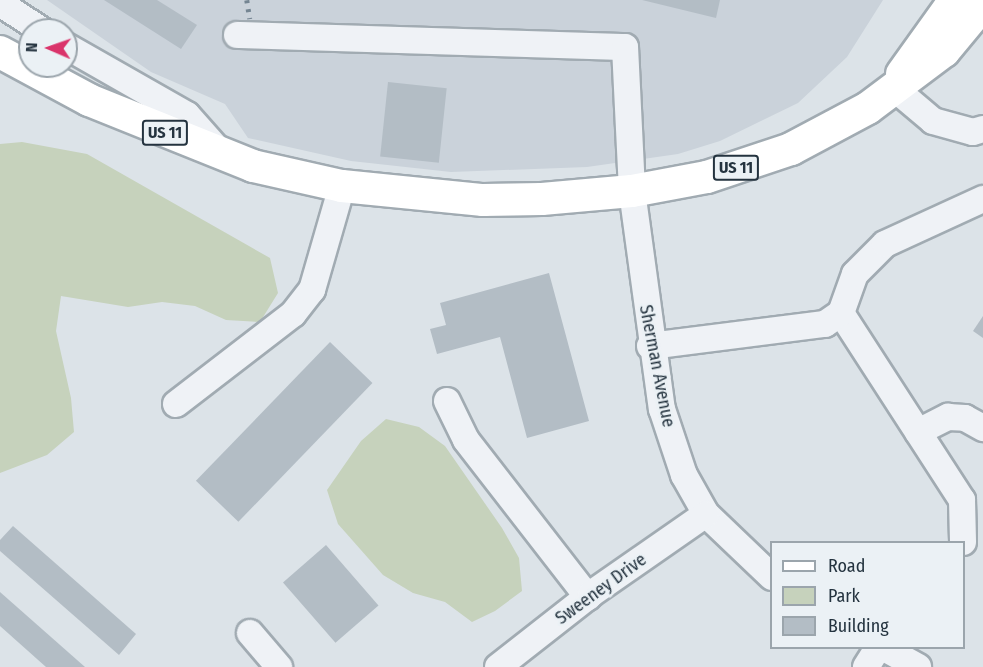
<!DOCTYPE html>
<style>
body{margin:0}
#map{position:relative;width:983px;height:667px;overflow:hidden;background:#dce3e8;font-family:"Fira Sans Condensed",sans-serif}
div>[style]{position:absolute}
.built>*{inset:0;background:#cad2da}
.green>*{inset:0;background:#c6d2bc}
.building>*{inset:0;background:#b3bdc5;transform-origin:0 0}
.roads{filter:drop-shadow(2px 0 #a1abb2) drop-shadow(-2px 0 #a1abb2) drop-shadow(0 2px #a1abb2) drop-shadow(0 -2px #a1abb2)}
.minor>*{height:26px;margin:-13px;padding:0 13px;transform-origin:13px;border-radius:13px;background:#eff2f6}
.major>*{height:32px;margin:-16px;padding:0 16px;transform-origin:16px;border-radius:16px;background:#fff}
.rail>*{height:4.5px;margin-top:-2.25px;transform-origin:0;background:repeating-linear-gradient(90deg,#748592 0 3px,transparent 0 9px)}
span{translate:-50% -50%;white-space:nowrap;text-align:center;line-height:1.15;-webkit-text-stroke:5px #ebf1f5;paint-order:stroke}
.shield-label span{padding:2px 4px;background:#ebf1f5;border:2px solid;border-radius:4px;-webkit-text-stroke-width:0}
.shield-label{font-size:16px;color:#24333f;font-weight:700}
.street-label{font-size:18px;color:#24333f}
.legend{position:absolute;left:770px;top:541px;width:195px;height:108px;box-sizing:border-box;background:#ebf1f5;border:2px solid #9ba5ac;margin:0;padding:8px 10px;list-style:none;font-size:18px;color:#24333f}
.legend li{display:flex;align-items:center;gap:12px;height:30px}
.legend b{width:30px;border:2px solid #9ba5ac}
.north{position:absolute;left:18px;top:18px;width:60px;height:60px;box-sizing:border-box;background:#ebf1f5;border:2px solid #9ba5ac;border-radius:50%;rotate:272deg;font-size:16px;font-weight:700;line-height:24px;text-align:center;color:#24333f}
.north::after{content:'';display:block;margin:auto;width:21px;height:27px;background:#da346b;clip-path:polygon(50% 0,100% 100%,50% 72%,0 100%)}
</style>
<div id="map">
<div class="built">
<i style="clip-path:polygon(47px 0,883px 0,847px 57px,798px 103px,720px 141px,678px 154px,587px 167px,451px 172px,351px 161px,248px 138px,225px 104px,151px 72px)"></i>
</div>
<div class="green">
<i style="clip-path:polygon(22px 142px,87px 154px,270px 258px,278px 293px,260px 322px,226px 320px,195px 306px,162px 302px,128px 307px,61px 296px,56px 331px,71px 398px,74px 432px,47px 455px,0 473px,0 144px)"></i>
<i style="clip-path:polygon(386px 419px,419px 427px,445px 446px,502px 528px,519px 558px,522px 591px,495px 611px,472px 622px,445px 602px,413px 593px,383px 575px,338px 524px,327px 490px,361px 441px)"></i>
</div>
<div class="building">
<i style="clip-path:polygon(104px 0,157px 0,197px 25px,181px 49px)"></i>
<i style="clip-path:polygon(642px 0,720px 0,716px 18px)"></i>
<i style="left:388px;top:82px;width:59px;height:75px;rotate:6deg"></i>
<i style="clip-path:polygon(549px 273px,589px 421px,527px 438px,500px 337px,437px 354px,430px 329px,446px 325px,440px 303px)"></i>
<i style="clip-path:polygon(983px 316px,983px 338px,973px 331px)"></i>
<i style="left:330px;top:342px;width:59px;height:193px;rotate:44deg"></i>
<i style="clip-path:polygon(13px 526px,136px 634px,119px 655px,0 551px,0 540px)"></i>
<i style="left:326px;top:545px;width:80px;height:57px;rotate:49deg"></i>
<i style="clip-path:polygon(0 592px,85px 667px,46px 667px,0 626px)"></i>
</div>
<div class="roads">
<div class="minor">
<i style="left:0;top:3px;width:49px;rotate:33.4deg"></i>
<i style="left:237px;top:35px;width:388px;rotate:1.8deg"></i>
<i style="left:625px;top:47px;width:144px;rotate:87.2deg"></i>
<i style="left:632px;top:191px;width:220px;rotate:82.2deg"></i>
<i style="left:662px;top:409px;width:70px;rotate:71.6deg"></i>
<i style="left:684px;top:475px;width:45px;rotate:60.6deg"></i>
<i style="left:706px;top:514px;width:91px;rotate:43.7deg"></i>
<i style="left:66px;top:46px;width:139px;rotate:29.7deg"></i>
<i style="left:187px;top:115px;width:50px;rotate:48.3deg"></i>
<i style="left:894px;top:88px;width:51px;rotate:40.2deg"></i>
<i style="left:933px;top:121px;width:41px;rotate:15.4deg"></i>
<i style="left:973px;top:132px;width:10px;rotate:-17deg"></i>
<i style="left:841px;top:313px;width:223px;rotate:57.1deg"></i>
<i style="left:962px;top:500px;width:42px;rotate:88.6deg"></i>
<i style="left:650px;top:346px;width:176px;rotate:-7.2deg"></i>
<i style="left:825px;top:324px;width:19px;rotate:-35deg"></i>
<i style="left:841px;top:313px;width:41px;rotate:-70.3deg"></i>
<i style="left:855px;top:274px;width:42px;rotate:-45deg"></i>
<i style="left:885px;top:244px;width:108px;rotate:-24.7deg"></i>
<i style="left:447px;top:401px;width:43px;rotate:64deg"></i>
<i style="left:466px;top:440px;width:199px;rotate:52.2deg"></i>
<i style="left:176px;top:404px;width:148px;rotate:-37.6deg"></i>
<i style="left:293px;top:314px;width:31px;rotate:-52deg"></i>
<i style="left:312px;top:290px;width:108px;rotate:-73.9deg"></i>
<i style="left:918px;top:432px;width:34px;rotate:-27deg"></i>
<i style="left:948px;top:417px;width:17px;rotate:3deg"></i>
<i style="left:965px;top:418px;width:21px;rotate:29deg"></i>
<i style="left:250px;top:633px;width:45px;rotate:49.5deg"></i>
<i style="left:884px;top:648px;width:39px;rotate:29deg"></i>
<i style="left:498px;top:667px;width:118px;rotate:-38.1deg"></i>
<i style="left:591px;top:594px;width:140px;rotate:-34.8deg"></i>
<i style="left:866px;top:667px;width:22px;rotate:-58deg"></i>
</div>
<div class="major">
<i style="left:0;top:52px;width:101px;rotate:28.3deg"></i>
<i style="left:89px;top:100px;width:177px;rotate:21.9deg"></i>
<i style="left:253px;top:166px;width:91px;rotate:12.7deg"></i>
<i style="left:342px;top:186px;width:142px;rotate:5.7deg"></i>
<i style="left:483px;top:200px;width:59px;rotate:-1deg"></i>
<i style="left:542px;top:199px;width:90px;rotate:-5.1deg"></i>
<i style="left:632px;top:191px;width:76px;rotate:-10.6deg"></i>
<i style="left:707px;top:177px;width:89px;rotate:-18.4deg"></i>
<i style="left:791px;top:149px;width:87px;rotate:-28deg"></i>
<i style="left:868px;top:108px;width:95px;rotate:-36.9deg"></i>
<i style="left:944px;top:51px;width:61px;rotate:-50.3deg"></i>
<i style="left:902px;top:74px;width:91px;rotate:-54.4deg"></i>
</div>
</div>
<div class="rail">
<i style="left:247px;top:0;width:19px;rotate:81deg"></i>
</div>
<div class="shield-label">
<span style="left:165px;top:133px">US 11</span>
<span style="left:736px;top:168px">US 11</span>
</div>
<div class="street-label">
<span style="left:657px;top:366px;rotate:79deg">Sherman Avenue</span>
<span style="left:601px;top:589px;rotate:-36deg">Sweeney Drive</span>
</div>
<ul class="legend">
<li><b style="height:8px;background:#fff"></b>Road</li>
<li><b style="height:16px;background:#c6d2bc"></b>Park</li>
<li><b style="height:16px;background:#b3bdc5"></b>Building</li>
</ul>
<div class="north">N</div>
</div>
